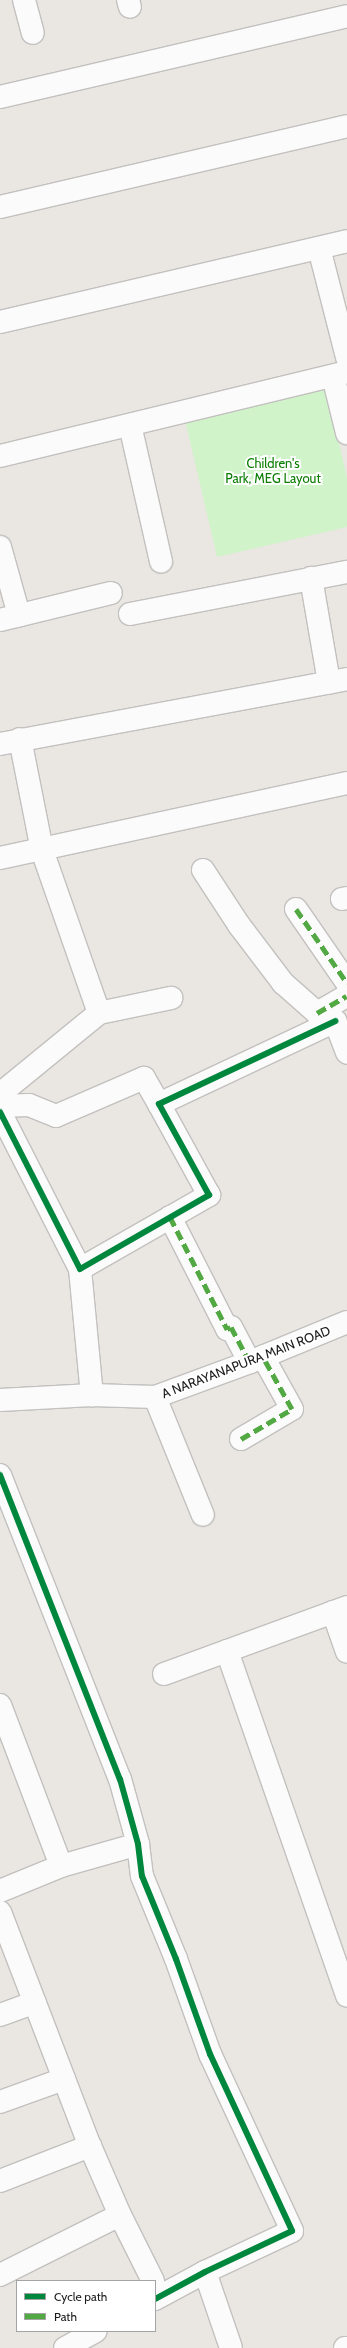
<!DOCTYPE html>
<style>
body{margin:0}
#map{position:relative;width:347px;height:2348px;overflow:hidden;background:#eae6e2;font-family:Cabin,sans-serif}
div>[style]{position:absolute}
.park>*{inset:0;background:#d0f3ca}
.roads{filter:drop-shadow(1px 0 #c2c1bf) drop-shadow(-1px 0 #c2c1bf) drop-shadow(0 1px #c2c1bf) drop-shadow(0 -1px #c2c1bf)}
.minor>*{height:22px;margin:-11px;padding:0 11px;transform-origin:11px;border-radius:11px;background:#fcfbfb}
.quiet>*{height:5px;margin-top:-2.5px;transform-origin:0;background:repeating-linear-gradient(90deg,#52a943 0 10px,transparent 0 15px)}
.cycleway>*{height:6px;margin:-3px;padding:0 3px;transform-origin:3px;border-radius:3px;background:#00873e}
span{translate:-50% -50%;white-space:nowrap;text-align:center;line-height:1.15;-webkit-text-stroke:4px #fff;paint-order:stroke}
.park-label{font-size:13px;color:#0b7e03}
.street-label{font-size:13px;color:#1b1b1b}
.legend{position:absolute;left:16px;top:2280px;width:140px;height:52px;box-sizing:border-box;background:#fff;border:1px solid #a4a4a4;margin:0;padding:5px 7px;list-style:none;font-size:12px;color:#1b1b1b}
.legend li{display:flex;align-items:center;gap:8px;height:20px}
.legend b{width:20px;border:1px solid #a4a4a4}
</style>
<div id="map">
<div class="park">
<i style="clip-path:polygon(326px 387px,347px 478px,347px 527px,217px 557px,185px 420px)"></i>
</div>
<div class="roads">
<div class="minor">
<i style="left:24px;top:0;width:34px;rotate:75deg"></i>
<i style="left:128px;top:0;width:7px;rotate:74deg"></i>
<i style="left:0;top:97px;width:356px;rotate:-13.1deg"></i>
<i style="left:0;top:207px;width:356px;rotate:-13.1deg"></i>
<i style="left:319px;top:248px;width:113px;rotate:75.6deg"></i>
<i style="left:0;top:322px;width:356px;rotate:-13.1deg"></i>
<i style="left:333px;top:376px;width:59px;rotate:76.2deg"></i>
<i style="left:130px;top:425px;width:140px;rotate:77.2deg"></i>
<i style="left:0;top:456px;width:357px;rotate:-13.6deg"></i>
<i style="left:0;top:547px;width:71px;rotate:74.4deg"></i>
<i style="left:311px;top:578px;width:106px;rotate:80.2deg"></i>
<i style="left:130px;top:614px;width:221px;rotate:-11deg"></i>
<i style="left:0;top:620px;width:114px;rotate:-13.7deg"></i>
<i style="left:0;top:744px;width:353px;rotate:-10.6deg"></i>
<i style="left:0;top:858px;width:355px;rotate:-12.2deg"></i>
<i style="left:203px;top:870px;width:66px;rotate:56.8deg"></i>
<i style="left:239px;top:925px;width:73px;rotate:52.8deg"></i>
<i style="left:283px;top:983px;width:45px;rotate:41.4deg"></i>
<i style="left:317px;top:1013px;width:20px;rotate:24deg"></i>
<i style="left:335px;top:1021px;width:34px;rotate:69deg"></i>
<i style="left:342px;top:899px;width:5px;rotate:-11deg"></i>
<i style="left:296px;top:909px;width:90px;rotate:55.4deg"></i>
<i style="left:99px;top:1013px;width:74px;rotate:-11.8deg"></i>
<i style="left:317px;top:1013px;width:34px;rotate:-30deg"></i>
<i style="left:0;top:1094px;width:128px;rotate:-39.3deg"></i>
<i style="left:99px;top:1013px;width:173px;rotate:-109.3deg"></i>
<i style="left:42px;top:850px;width:113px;rotate:-101.2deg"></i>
<i style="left:0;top:1106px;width:29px;rotate:-2deg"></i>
<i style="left:29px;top:1105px;width:29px;rotate:22deg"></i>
<i style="left:56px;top:1116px;width:96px;rotate:-23.4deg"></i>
<i style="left:144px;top:1078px;width:30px;rotate:60deg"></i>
<i style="left:0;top:1112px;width:176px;rotate:63deg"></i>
<i style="left:80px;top:1269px;width:149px;rotate:-29.8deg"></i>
<i style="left:209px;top:1195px;width:104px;rotate:-118.8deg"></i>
<i style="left:159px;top:1104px;width:195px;rotate:-25.2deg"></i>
<i style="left:170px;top:1217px;width:126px;rotate:63deg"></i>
<i style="left:227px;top:1329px;width:4px;rotate:-27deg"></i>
<i style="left:231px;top:1327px;width:40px;rotate:62deg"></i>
<i style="left:80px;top:1269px;width:127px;rotate:84.6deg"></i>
<i style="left:155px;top:1397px;width:127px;rotate:67.9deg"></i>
<i style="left:0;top:1400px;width:92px;rotate:-3.1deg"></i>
<i style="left:92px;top:1395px;width:63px;rotate:1.8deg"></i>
<i style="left:155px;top:1397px;width:101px;rotate:-20.2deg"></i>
<i style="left:250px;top:1362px;width:105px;rotate:-22.4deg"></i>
<i style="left:241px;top:1439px;width:59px;rotate:-30.5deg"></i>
<i style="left:292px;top:1409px;width:60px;rotate:-119.1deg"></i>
<i style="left:0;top:1475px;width:327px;rotate:68.5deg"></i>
<i style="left:120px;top:1779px;width:67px;rotate:74.5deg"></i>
<i style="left:138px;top:1844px;width:32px;rotate:83deg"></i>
<i style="left:142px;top:1876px;width:90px;rotate:67.7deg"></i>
<i style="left:176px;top:1959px;width:101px;rotate:70.3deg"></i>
<i style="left:210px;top:2054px;width:195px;rotate:65.1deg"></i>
<i style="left:292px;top:2231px;width:96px;rotate:154.8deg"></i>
<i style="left:205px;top:2272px;width:57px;rotate:151.6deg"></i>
<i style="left:333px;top:1612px;width:42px;rotate:70.7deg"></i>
<i style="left:227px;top:1651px;width:365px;rotate:70.8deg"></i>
<i style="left:164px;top:1674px;width:195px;rotate:-20.1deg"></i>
<i style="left:0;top:1705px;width:172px;rotate:69.2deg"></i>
<i style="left:61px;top:1866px;width:66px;rotate:157.7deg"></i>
<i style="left:61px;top:1866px;width:80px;rotate:-15.9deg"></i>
<i style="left:0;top:1912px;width:251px;rotate:69deg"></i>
<i style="left:90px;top:2146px;width:75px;rotate:66.5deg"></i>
<i style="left:120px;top:2215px;width:74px;rotate:63.4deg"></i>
<i style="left:0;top:2015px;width:37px;rotate:-20deg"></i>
<i style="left:0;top:2102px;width:68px;rotate:-19.8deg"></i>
<i style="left:0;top:2181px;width:97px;rotate:-21.3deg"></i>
<i style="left:205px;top:2272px;width:80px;rotate:71.1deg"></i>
<i style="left:0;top:2275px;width:134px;rotate:-26.6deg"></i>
<i style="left:65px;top:2348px;width:35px;rotate:-29deg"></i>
<i style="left:345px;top:2348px;width:2px"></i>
</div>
</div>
<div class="quiet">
<i style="left:296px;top:909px;width:90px;rotate:55.4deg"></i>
<i style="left:317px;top:1013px;width:34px;rotate:-30deg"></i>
<i style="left:170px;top:1217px;width:126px;rotate:63deg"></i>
<i style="left:227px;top:1329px;width:4px;rotate:-27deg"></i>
<i style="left:231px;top:1327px;width:40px;rotate:62deg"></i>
<i style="left:241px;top:1439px;width:59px;rotate:-30.5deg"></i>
<i style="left:292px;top:1409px;width:60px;rotate:-119.1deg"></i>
</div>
<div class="cycleway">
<i style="left:0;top:1112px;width:176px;rotate:63deg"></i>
<i style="left:80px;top:1269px;width:149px;rotate:-29.8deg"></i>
<i style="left:209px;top:1195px;width:104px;rotate:-118.8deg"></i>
<i style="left:159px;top:1104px;width:195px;rotate:-25.2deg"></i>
<i style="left:0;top:1475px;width:327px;rotate:68.5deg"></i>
<i style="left:120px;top:1779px;width:67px;rotate:74.5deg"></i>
<i style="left:138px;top:1844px;width:32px;rotate:83deg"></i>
<i style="left:142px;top:1876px;width:90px;rotate:67.7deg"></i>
<i style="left:176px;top:1959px;width:101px;rotate:70.3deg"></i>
<i style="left:210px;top:2054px;width:195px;rotate:65.1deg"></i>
<i style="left:292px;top:2231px;width:96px;rotate:154.8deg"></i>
<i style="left:205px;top:2272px;width:57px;rotate:151.6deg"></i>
</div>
<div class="park-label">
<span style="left:273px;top:471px">Children's<br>Park, MEG Layout</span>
</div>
<div class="street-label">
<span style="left:246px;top:1362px;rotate:-21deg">A NARAYANAPURA MAIN ROAD</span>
</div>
<ul class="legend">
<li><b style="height:5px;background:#00873e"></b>Cycle path</li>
<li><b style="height:5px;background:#52a943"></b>Path</li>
</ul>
</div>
